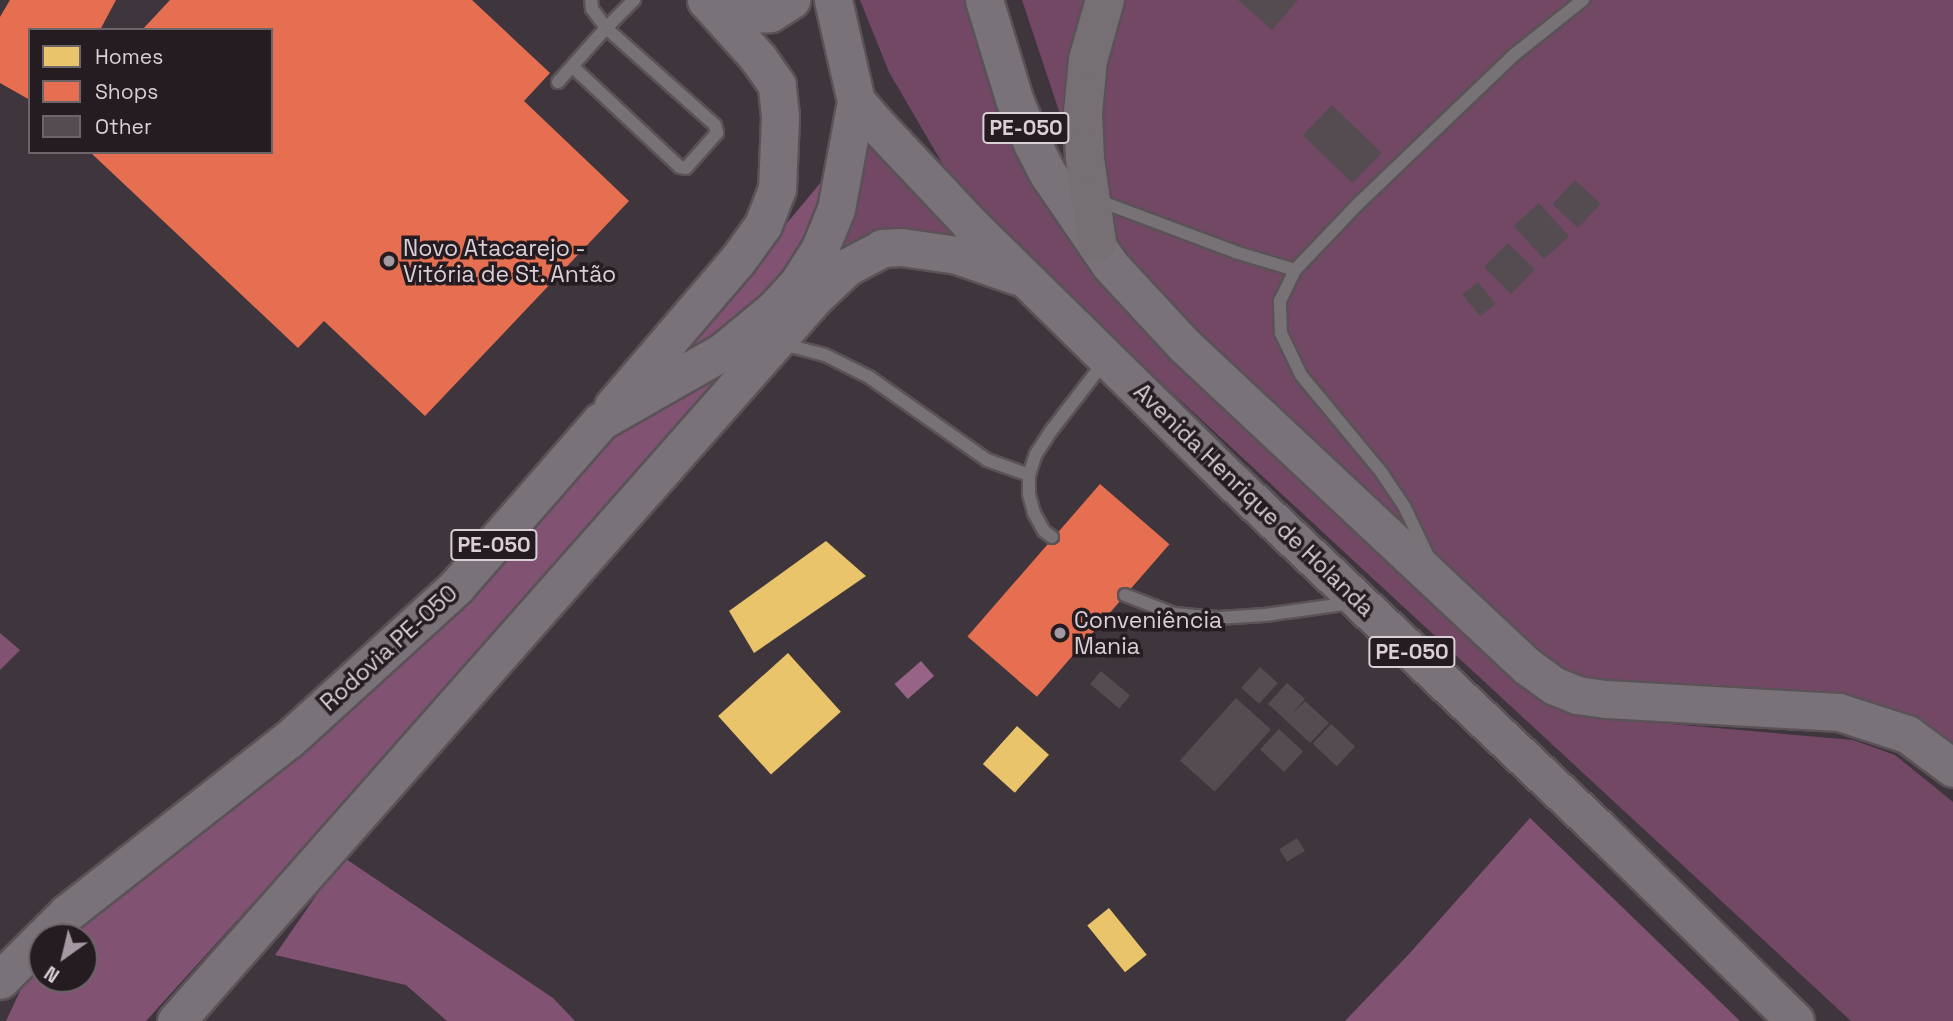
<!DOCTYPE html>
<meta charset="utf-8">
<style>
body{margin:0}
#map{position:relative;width:1953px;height:1021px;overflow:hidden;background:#3f353c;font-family:"Space Grotesk",sans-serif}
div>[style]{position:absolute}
.green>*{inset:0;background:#724865}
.forest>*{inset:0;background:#825273}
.water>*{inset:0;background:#976386;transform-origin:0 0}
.homes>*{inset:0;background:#e9c46a;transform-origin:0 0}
.shops>*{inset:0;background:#e76f51;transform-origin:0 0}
.building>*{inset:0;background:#544c51;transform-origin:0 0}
.roads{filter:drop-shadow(2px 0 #5a5257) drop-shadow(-2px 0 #5a5257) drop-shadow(0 2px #5a5257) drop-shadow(0 -2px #5a5257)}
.lane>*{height:12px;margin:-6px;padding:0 6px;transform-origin:6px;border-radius:6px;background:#777275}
.primary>*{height:37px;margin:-18.5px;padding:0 18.5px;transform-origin:18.5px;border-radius:18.5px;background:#797278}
.highway>*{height:38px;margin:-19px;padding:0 19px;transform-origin:19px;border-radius:19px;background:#766f73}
.dots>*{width:19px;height:19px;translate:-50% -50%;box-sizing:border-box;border:4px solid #241c21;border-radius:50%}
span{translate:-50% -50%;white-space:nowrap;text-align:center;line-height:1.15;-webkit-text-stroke:7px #241c21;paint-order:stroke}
.shield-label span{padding:2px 5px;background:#241c21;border:2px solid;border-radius:5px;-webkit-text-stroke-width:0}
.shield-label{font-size:21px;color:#dacfd6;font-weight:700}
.poi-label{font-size:23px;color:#dacfd6}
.left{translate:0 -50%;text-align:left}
.street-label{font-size:23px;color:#dacfd6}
.legend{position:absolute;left:28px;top:28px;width:245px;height:126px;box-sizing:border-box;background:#241c21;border:2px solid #6d6469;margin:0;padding:9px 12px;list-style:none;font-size:21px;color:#dacfd6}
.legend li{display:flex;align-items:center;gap:14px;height:35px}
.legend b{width:35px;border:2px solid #6d6469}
.north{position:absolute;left:28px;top:923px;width:70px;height:70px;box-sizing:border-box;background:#241c21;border:2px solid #6d6469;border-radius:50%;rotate:214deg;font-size:19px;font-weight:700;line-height:28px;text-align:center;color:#dacfd6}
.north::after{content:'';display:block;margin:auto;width:24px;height:32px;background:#a499a0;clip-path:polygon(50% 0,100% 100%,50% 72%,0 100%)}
</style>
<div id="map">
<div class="green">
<i style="clip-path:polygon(860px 0,971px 0,1073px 243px,1557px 696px,1626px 720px,1853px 740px,1895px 755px,1953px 802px,1953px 1021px,1851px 1021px,1072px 300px,945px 168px,889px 72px)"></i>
<i style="clip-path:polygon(1022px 0,1091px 0,1071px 50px,1068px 138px)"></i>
<i style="clip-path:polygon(1112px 0,1953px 0,1953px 768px,1906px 734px,1577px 695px,1097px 242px,1089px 196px)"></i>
<i style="clip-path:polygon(855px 120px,977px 247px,828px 268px)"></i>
</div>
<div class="forest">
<i style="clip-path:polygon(852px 145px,828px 268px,146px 1021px,6px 1021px,31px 968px,42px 959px,42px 979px,84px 979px,84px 937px,68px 937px,380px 681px,502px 565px)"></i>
<i style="clip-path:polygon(0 633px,20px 650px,0 670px)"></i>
<i style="clip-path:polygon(1530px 818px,1740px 1021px,1345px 1021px,1409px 954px)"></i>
<i style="clip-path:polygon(343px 857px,553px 998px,575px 1021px,447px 1021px,406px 985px,275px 955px)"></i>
</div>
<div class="water">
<i style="left:921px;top:661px;width:20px;height:35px;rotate:49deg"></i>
</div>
<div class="homes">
<i style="clip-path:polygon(826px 541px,866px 576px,754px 653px,729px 611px)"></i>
<i style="left:788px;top:653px;width:79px;height:94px;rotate:48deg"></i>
<i style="left:1017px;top:726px;width:43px;height:51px;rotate:42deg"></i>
<i style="left:1109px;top:908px;width:60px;height:28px;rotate:51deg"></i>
</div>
<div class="shops">
<i style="clip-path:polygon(10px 0,116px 0,100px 30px,30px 30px,30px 100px,0 83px,0 17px)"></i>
<i style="clip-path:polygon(170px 0,472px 0,550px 73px,524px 101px,629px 201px,425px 416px,324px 321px,298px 348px,90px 152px,271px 152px,271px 30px,142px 30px)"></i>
<i style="left:1100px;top:484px;width:92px;height:202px;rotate:41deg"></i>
</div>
<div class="building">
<i style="clip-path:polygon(1238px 0,1298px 0,1272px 30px)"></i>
<i style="left:1332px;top:105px;width:69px;height:42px;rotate:44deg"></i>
<i style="left:1575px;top:180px;width:35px;height:33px;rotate:43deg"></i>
<i style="left:1539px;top:203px;width:45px;height:34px;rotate:48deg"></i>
<i style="left:1508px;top:243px;width:38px;height:34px;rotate:45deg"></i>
<i style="left:1478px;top:282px;width:28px;height:20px;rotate:51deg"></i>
<i style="left:1260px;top:667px;width:24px;height:28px;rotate:42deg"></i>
<i style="left:1101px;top:671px;width:38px;height:17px;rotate:40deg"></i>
<i style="clip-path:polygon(1287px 683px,1305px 699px,1291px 715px,1305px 701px,1329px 723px,1310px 743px,1268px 704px)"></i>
<i style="left:1236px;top:698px;width:47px;height:84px;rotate:42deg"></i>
<i style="left:1331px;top:724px;width:33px;height:27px;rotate:43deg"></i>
<i style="left:1279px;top:729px;width:33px;height:28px;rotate:43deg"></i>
<i style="left:1297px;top:838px;width:15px;height:21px;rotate:58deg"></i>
</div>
<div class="roads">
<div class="lane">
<i style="left:573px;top:67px;width:146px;rotate:43.1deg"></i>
<i style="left:680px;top:167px;width:6px;rotate:9deg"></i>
<i style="left:686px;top:168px;width:47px;rotate:-48.5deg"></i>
<i style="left:717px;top:133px;width:8px;rotate:-104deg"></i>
<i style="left:715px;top:125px;width:146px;rotate:-138.3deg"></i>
<i style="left:606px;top:28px;width:40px;rotate:-45deg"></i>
<i style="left:558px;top:82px;width:72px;rotate:-48.4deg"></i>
<i style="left:606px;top:28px;width:24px;rotate:-126deg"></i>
<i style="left:592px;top:9px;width:9px;rotate:-96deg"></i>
<i style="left:1097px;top:200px;width:147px;rotate:20.6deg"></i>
<i style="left:1235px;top:252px;width:63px;rotate:16.7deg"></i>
<i style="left:782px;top:344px;width:44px;rotate:14.3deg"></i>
<i style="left:825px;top:355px;width:49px;rotate:26.6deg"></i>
<i style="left:869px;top:377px;width:144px;rotate:35.1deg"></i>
<i style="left:987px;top:460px;width:45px;rotate:19.7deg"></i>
<i style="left:1052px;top:537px;width:10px;rotate:-143deg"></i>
<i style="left:1044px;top:531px;width:21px;rotate:-119deg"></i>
<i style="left:1034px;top:513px;width:20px;rotate:-105deg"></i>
<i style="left:1029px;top:494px;width:19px;rotate:-90deg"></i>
<i style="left:1029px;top:475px;width:22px;rotate:-72deg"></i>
<i style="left:1036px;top:454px;width:27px;rotate:-57deg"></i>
<i style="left:1051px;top:431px;width:88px;rotate:-52.4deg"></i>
<i style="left:1428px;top:556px;width:55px;rotate:-115.6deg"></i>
<i style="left:1404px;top:506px;width:40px;rotate:-124deg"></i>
<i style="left:1382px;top:473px;width:127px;rotate:-129.6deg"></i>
<i style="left:1301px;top:375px;width:47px;rotate:-115.5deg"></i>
<i style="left:1281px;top:333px;width:32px;rotate:-92deg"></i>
<i style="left:1280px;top:301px;width:34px;rotate:-64deg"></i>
<i style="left:1295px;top:270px;width:91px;rotate:-46.3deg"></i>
<i style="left:1358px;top:204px;width:217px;rotate:-43.7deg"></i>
<i style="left:1515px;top:54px;width:87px;rotate:-38.5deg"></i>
<i style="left:1125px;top:595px;width:53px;rotate:21.2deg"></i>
<i style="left:1174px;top:614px;width:44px;rotate:5.2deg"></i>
<i style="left:1218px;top:618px;width:47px;rotate:-3.7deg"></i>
<i style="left:1265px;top:615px;width:87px;rotate:-7.9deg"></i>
</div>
<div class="primary">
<i style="left:706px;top:0;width:43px;rotate:18.9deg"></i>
<i style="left:747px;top:14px;width:23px;rotate:-2deg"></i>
<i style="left:770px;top:13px;width:25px;rotate:-32deg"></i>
<i style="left:833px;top:0;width:104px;rotate:77.2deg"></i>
<i style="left:856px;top:101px;width:29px;rotate:49deg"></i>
<i style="left:875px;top:123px;width:140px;rotate:46.7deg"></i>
<i style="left:971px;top:225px;width:370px;rotate:44.5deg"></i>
<i style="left:1235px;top:484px;width:500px;rotate:43.46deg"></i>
<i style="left:1598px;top:828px;width:276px;rotate:44.4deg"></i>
<i style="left:984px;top:0;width:103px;rotate:73.1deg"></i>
<i style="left:1014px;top:99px;width:48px;rotate:67.8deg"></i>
<i style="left:1032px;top:143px;width:35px;rotate:63deg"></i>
<i style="left:1048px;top:174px;width:110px;rotate:55.7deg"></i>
<i style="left:1110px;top:265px;width:110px;rotate:47.2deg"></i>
<i style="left:1185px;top:346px;width:468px;rotate:43.1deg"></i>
<i style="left:1527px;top:666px;width:34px;rotate:36deg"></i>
<i style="left:1555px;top:686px;width:24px;rotate:22deg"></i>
<i style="left:1577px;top:695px;width:29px;rotate:8deg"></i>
<i style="left:1606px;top:699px;width:233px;rotate:3.2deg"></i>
<i style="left:1839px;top:712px;width:71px;rotate:17.9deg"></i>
<i style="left:1907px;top:734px;width:57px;rotate:36.5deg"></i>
<i style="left:613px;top:406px;width:191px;rotate:-49.5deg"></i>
<i style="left:737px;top:261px;width:44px;rotate:-54.2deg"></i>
<i style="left:763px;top:225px;width:39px;rotate:-69deg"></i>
<i style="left:777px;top:189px;width:73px;rotate:-87.6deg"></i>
<i style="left:780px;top:116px;width:31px;rotate:-96deg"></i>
<i style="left:777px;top:85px;width:32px;rotate:-125deg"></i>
<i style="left:759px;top:59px;width:79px;rotate:-131.9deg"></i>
<i style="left:43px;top:937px;width:34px;rotate:-45deg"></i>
<i style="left:67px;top:913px;width:281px;rotate:-38.1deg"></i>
<i style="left:288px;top:740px;width:227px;rotate:-42.3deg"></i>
<i style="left:456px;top:587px;width:220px;rotate:-48.9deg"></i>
<i style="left:601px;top:421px;width:139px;rotate:-29.7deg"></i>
<i style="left:722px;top:352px;width:66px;rotate:-39.5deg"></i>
<i style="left:773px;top:310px;width:37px;rotate:-47deg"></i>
<i style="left:798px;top:283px;width:41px;rotate:-57.8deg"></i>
<i style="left:820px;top:248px;width:42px;rotate:-67.7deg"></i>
<i style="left:836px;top:209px;width:110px;rotate:-79.5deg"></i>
<i style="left:0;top:980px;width:59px;rotate:-45deg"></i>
<i style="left:176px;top:1021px;width:966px;rotate:-48.57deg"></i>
<i style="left:815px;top:297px;width:44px;rotate:-43.2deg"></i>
<i style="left:847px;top:267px;width:40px;rotate:-28deg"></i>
<i style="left:882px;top:248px;width:19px;rotate:-3deg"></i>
<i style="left:901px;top:247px;width:57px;rotate:8.1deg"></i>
<i style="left:957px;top:255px;width:64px;rotate:19.3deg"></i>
</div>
<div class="highway">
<i style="left:1097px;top:242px;width:84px;rotate:-98.2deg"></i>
<i style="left:1085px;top:159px;width:46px;rotate:-92.5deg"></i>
<i style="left:1083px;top:113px;width:53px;rotate:-84.6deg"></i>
<i style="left:1088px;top:60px;width:62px;rotate:-74.2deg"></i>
</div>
</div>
<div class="dots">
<i style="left:389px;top:261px;background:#a499a0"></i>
<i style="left:1060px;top:633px;background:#a499a0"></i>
</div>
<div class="shield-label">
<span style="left:1026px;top:128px">PE-050</span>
<span style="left:494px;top:545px">PE-050</span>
<span style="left:1412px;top:652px">PE-050</span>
</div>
<div class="poi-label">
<span class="left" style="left:403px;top:261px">Novo Atacarejo -<br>Vitória de St. Antão</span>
<span class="left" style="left:1074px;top:633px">Conveniência<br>Mania</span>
</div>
<div class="street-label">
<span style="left:1254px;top:500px;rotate:44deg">Avenida Henrique de Holanda</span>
<span style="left:389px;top:648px;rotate:-42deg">Rodovia PE-050</span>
</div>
<ul class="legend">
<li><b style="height:19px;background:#e9c46a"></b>Homes</li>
<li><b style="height:19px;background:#e76f51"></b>Shops</li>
<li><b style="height:19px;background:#544c51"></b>Other</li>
</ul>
<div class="north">N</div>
</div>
